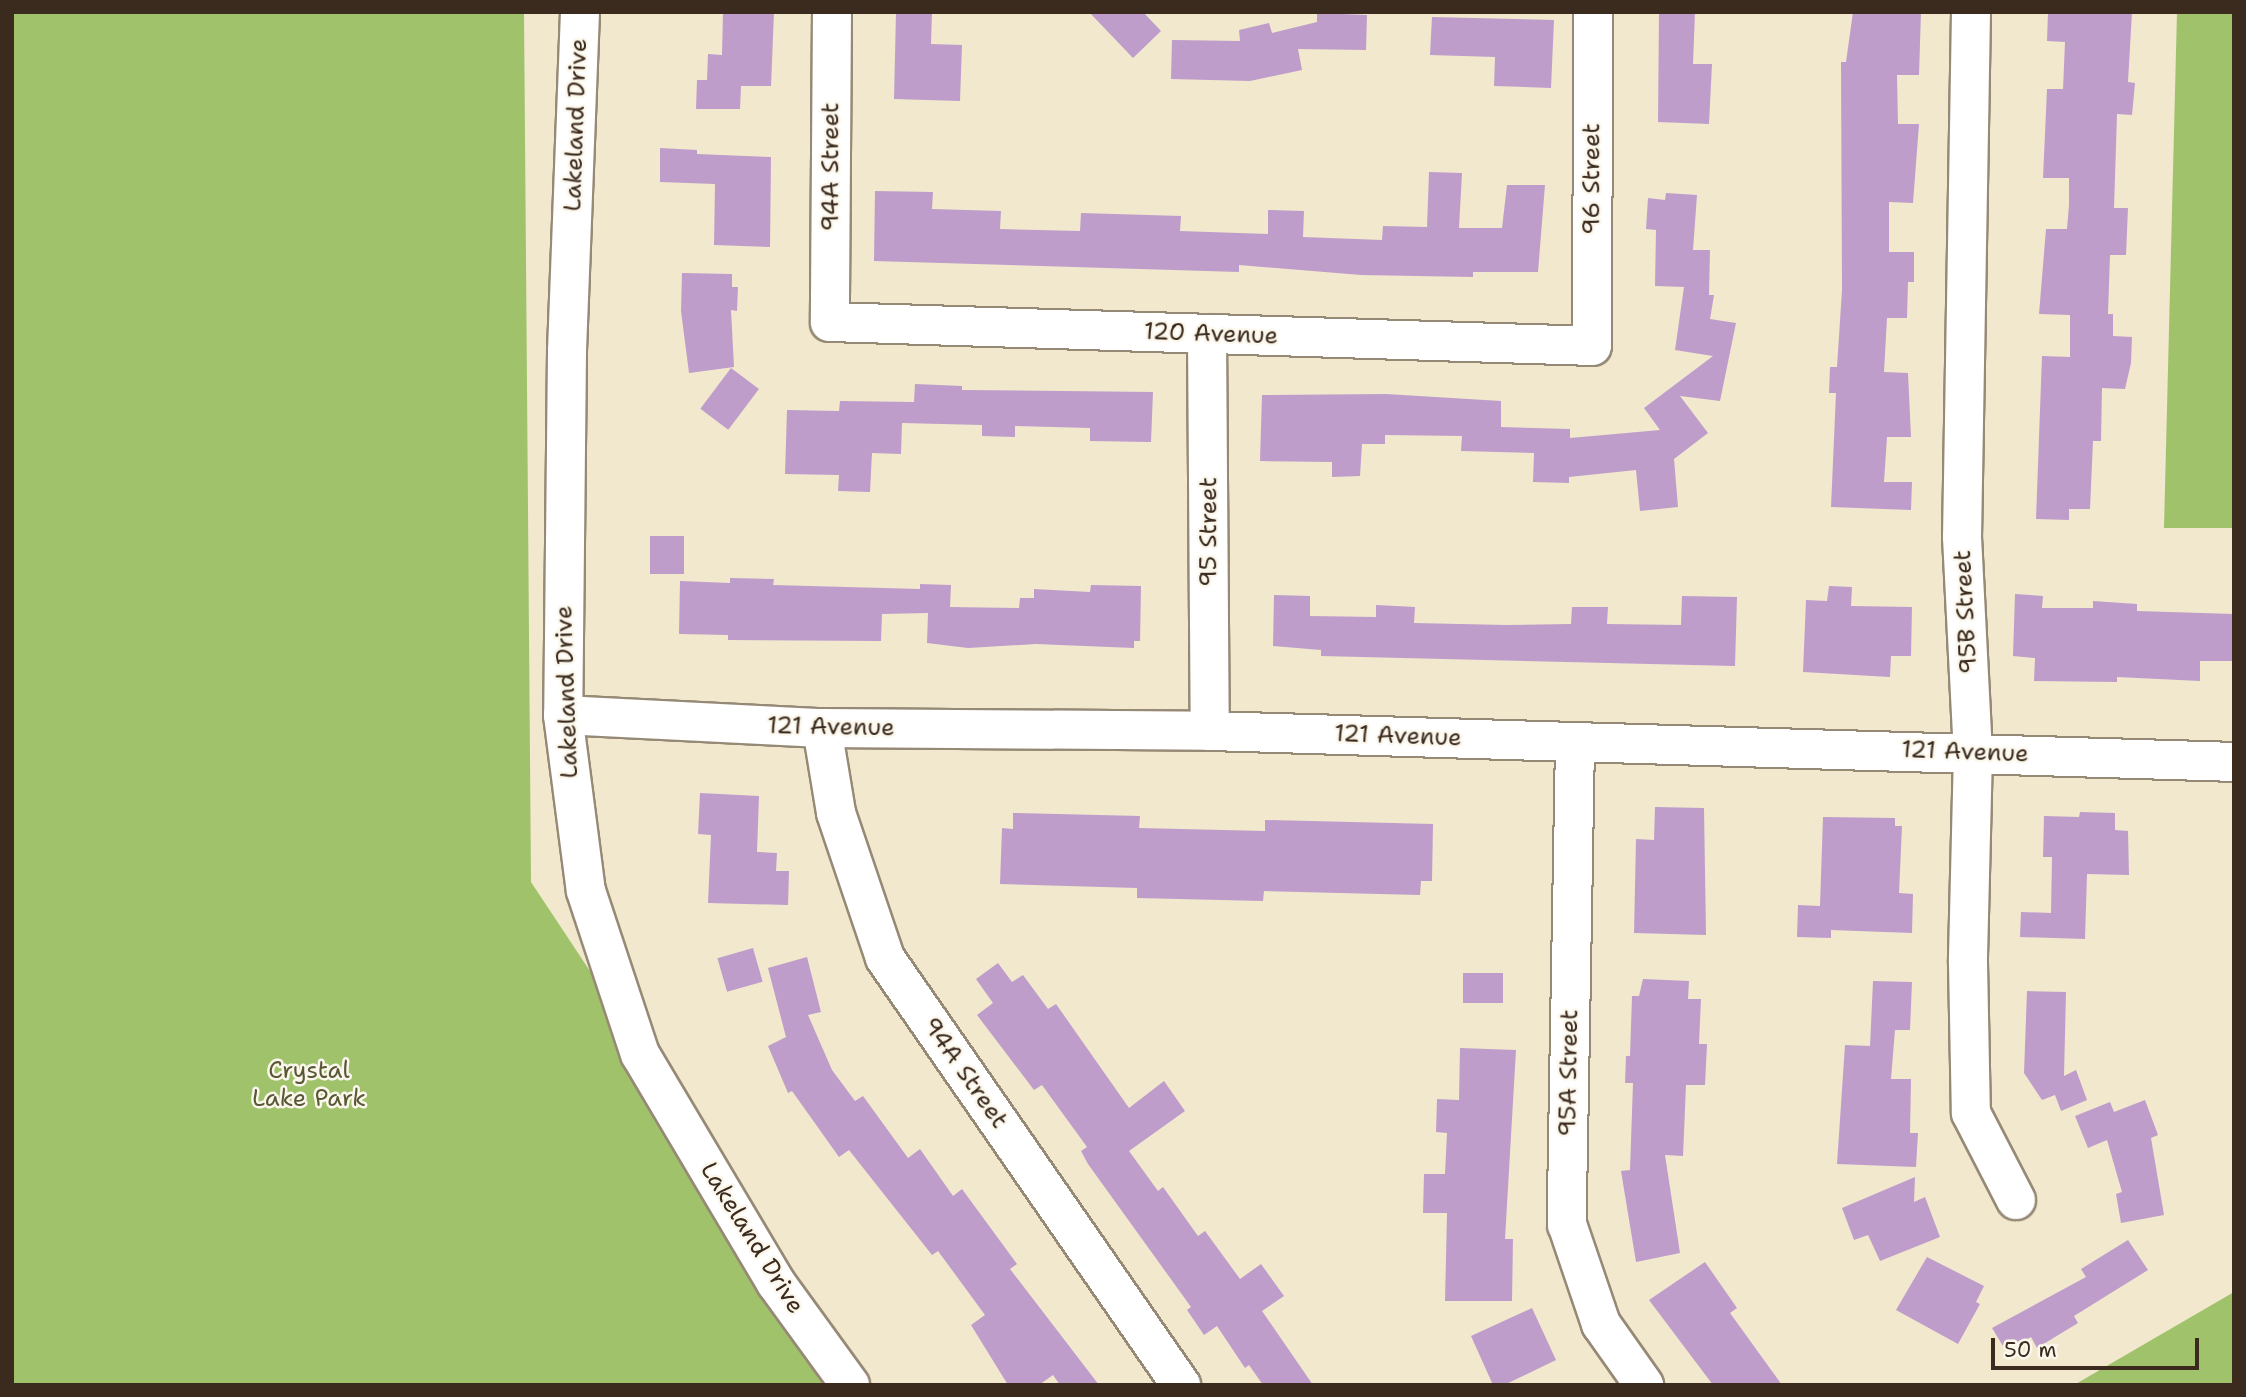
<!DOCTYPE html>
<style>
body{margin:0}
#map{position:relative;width:2246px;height:1397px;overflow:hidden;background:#f1e8ce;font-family:"Shantell Sans",sans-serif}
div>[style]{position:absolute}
.green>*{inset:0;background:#a0c26b}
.building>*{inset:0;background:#be9dcb;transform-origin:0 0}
.roads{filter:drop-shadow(2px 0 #968976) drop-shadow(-2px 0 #968976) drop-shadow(0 2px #968976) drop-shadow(0 -2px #968976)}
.minor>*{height:38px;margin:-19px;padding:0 19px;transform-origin:19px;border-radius:19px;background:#fff}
span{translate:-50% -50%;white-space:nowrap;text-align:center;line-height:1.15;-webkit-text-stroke:5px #fbf7ec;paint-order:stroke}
.street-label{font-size:24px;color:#3b2a1e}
.park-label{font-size:24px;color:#595835}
.frame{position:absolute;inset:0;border:14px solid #3b2a1e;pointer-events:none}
.scale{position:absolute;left:1991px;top:1338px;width:208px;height:32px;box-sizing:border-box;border:4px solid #3b2a1e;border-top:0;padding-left:9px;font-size:21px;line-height:24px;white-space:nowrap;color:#3b2a1e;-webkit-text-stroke:5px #fbf7ec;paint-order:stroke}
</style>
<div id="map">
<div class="green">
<i style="clip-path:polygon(12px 12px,524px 12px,531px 882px,864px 1385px,12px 1385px)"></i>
<i style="clip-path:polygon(2177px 12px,2234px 12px,2234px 528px,2164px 528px)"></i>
<i style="clip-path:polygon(2234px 1292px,2234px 1385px,2074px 1385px)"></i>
</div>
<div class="building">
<i style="clip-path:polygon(723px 12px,774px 12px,771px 86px,741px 86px,740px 109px,696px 109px,697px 80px,707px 80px,708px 54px,722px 55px)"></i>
<i style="clip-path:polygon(896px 12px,932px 12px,931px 44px,962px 45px,960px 101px,894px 99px)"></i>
<i style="clip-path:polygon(1089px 12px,1143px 12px,1161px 31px,1133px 58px)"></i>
<i style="clip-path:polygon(1659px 12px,1695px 12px,1693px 64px,1712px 64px,1709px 124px,1658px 122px)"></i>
<i style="clip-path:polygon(1853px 12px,1921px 12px,1919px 75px,1897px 75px,1898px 124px,1919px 124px,1913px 203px,1889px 202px,1889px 252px,1914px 252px,1914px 282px,1908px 282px,1907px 318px,1887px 318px,1884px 372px,1908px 373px,1911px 437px,1887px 437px,1884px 482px,1912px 482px,1911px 510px,1831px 507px,1836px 393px,1829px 393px,1830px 367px,1837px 367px,1842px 290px,1841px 62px,1846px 62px)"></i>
<i style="clip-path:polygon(2048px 12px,2132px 12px,2128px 82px,2135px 83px,2132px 115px,2117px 114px,2114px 208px,2128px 208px,2126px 255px,2110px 255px,2108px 314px,2113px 314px,2113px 336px,2132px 337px,2131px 363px,2125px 389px,2102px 388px,2101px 441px,2093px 441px,2090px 509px,2069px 509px,2069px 520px,2036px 519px,2042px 356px,2070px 357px,2070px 315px,2039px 314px,2046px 229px,2067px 229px,2069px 205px,2069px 178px,2043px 178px,2047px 89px,2063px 89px,2065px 42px,2047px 41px)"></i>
<i style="clip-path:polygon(1317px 13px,1367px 15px,1366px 50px,1298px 49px,1302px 70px,1250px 81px,1171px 79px,1172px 40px,1240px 41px,1239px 30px,1269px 23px,1272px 33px,1317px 22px)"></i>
<i style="clip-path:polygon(1432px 17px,1554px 20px,1551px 88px,1494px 86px,1495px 57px,1430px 55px)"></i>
<i style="clip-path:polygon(660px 148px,697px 150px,697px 154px,771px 157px,770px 247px,714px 245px,715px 184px,660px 182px)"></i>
<i style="clip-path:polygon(1429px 172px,1462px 173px,1459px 228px,1502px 228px,1507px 185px,1545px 185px,1538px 272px,1473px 272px,1473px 277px,1361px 275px,1239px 265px,1239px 272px,874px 261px,875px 191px,933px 192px,932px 209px,1001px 211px,1000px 229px,1080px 231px,1081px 213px,1181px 216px,1180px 231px,1268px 234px,1268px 210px,1304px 211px,1303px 237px,1382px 240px,1383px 226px,1427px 227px)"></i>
<i style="clip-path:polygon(1666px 193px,1697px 195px,1693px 250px,1710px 250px,1709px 295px,1714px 295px,1710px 319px,1736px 323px,1720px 401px,1680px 396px,1708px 433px,1674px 459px,1678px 507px,1640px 511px,1636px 470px,1569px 477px,1569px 483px,1533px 482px,1534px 453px,1461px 451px,1462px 436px,1385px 435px,1385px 444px,1362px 444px,1360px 476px,1332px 477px,1332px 462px,1260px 461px,1262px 395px,1386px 394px,1501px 401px,1501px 427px,1570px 429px,1570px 438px,1660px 430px,1644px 408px,1713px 356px,1675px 350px,1684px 287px,1655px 286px,1656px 230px,1646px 229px,1648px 198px,1665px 200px)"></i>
<i style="clip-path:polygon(682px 273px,732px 274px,732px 287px,738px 287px,737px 311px,731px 310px,734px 367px,689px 373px,681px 311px)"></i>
<i style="left:731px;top:368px;width:35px;height:51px;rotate:37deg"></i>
<i style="clip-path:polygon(915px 384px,962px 386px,962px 390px,1153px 392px,1151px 442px,1090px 441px,1090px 428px,1015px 426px,1015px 437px,982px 436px,982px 425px,902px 423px,901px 454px,872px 453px,870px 492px,838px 491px,839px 475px,785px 474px,787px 410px,839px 411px,840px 401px,914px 402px)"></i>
<i style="left:650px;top:536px;width:34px;height:38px"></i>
<i style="clip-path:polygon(730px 578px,774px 579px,773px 585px,920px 589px,920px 584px,951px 585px,950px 607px,1019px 608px,1020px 598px,1034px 598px,1034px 589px,1090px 592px,1091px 585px,1141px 586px,1140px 641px,1134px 641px,1134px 648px,1036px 644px,968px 648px,927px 643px,928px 613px,882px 614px,881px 641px,728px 640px,728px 635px,679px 634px,680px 581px,730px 583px)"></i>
<i style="clip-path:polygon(1829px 586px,1852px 587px,1851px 606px,1912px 607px,1911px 656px,1891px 656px,1890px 677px,1803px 672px,1806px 600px,1827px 601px)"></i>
<i style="clip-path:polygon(2015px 594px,2043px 596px,2042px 608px,2093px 608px,2093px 601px,2137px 604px,2137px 611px,2234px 614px,2234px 661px,2200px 661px,2200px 681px,2117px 677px,2117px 682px,2034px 681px,2035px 658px,2013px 656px)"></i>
<i style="clip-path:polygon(1274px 595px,1310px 596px,1310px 616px,1376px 617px,1376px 605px,1415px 607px,1414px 623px,1506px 625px,1571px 624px,1572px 607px,1608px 607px,1607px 624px,1681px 625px,1682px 596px,1737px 597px,1735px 666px,1321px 656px,1321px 650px,1273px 646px)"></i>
<i style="clip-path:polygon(700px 793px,759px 796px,757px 852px,777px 853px,776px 871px,789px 871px,788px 905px,708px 903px,711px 835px,698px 834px)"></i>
<i style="clip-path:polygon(1655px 807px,1704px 808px,1706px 935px,1634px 933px,1636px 839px,1654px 840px)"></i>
<i style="clip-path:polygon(2080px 812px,2115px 813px,2115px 830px,2128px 831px,2129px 875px,2087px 874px,2085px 939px,2020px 937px,2021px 912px,2051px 913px,2052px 857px,2043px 857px,2044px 816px,2079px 817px)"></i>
<i style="clip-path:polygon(1013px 813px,1140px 816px,1139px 828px,1265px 831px,1265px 820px,1433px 824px,1432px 881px,1421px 881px,1420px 895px,1264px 891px,1263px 901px,1137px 898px,1137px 888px,1000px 884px,1002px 828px,1013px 829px)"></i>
<i style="clip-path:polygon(1823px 817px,1895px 818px,1895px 826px,1902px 826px,1899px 893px,1913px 894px,1912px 933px,1831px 930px,1831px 938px,1797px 937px,1798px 905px,1820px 906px)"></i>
<i style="left:753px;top:948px;width:35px;height:37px;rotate:74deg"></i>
<i style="clip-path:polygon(807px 957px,821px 1012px,808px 1015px,832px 1070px,855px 1101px,863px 1096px,908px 1158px,920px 1149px,953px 1196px,962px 1189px,1017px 1264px,1010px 1269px,1099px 1385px,1060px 1385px,1053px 1375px,1039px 1385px,1008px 1385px,971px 1325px,985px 1315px,938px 1251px,932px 1255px,849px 1150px,839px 1157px,792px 1091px,788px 1093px,768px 1046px,786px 1037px,768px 968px)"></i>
<i style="clip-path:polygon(998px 963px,1012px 982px,1023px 975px,1048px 1009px,1056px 1004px,1129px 1108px,1164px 1081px,1185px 1111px,1129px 1151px,1158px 1191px,1163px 1187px,1198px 1236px,1205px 1231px,1240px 1279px,1261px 1264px,1284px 1296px,1262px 1311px,1313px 1385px,1263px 1385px,1249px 1365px,1245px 1368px,1217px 1326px,1204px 1335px,1187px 1310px,1191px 1307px,1088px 1164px,1081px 1151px,1087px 1147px,1042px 1085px,1034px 1090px,977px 1015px,993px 1003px,976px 979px)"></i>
<i style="left:1463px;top:973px;width:40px;height:30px"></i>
<i style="clip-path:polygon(1643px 979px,1689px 981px,1688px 999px,1701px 999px,1699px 1044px,1707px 1044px,1705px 1085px,1686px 1085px,1683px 1156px,1665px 1155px,1680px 1253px,1636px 1262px,1621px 1171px,1630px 1170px,1633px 1083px,1625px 1083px,1626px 1056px,1630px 1056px,1632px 996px,1639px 996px)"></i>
<i style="clip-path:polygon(1873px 981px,1912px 982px,1910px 1030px,1895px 1030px,1891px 1079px,1911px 1079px,1910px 1133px,1918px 1133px,1916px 1167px,1837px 1164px,1845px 1045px,1870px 1046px)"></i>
<i style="clip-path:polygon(2027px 991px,2066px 992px,2064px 1076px,2076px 1070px,2087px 1100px,2061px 1111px,2055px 1095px,2042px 1100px,2024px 1073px)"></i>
<i style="clip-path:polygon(1460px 1048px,1516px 1050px,1505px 1239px,1513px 1239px,1512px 1301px,1445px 1301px,1447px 1213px,1423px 1213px,1424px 1174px,1445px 1174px,1447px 1133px,1436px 1132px,1437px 1099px,1459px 1100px)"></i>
<i style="clip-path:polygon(2145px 1100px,2158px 1135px,2151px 1138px,2164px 1215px,2121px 1223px,2116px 1194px,2122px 1192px,2107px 1140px,2088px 1148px,2075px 1116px,2110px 1102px,2114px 1112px)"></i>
<i style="clip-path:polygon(1915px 1177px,1914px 1202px,1925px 1197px,1940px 1237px,1880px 1261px,1868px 1235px,1854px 1240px,1842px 1208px)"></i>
<i style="clip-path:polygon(2128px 1240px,2148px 1270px,2074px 1316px,2078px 1323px,2037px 1348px,2031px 1337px,2006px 1351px,1992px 1328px,2086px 1277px,2081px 1269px)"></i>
<i style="clip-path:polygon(1927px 1257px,1984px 1286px,1976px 1302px,1980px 1304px,1958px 1344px,1896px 1310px)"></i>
<i style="clip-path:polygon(1705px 1262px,1737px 1308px,1730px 1313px,1782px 1385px,1713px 1385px,1649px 1300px)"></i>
<i style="clip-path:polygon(1532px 1308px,1556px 1360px,1504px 1385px,1493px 1385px,1471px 1336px)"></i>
</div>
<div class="roads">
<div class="minor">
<i style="left:580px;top:12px;width:340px;rotate:92.2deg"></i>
<i style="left:567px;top:352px;width:363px;rotate:90.6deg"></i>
<i style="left:563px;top:715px;width:177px;rotate:82.6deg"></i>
<i style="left:586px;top:891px;width:172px;rotate:71.7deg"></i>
<i style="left:640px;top:1054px;width:266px;rotate:59.3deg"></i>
<i style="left:776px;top:1283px;width:126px;rotate:54deg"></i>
<i style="left:832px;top:12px;width:310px;rotate:90.4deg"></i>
<i style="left:830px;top:322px;width:762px;rotate:1.8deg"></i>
<i style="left:1592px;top:346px;width:334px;rotate:-89.8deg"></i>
<i style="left:1971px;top:12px;width:525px;rotate:90.98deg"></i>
<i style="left:1962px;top:537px;width:215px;rotate:87.1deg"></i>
<i style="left:1973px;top:752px;width:211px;rotate:91.4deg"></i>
<i style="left:1968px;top:963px;width:150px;rotate:88.9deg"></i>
<i style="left:1971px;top:1113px;width:98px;rotate:62.7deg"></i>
<i style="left:1207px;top:334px;width:397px;rotate:89.6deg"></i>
<i style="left:563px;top:715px;width:259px;rotate:2.9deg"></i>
<i style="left:822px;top:728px;width:388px;rotate:0.4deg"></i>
<i style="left:1210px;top:731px;width:1024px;rotate:1.73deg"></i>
<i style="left:822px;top:728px;width:86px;rotate:80.6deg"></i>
<i style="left:836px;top:813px;width:153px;rotate:71.3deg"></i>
<i style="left:885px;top:958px;width:520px;rotate:55.27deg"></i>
<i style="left:1575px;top:742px;width:482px;rotate:91deg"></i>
<i style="left:1567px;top:1224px;width:106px;rotate:71.2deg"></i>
<i style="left:1601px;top:1324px;width:75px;rotate:54.8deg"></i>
</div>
</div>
<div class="street-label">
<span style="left:576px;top:125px;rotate:-88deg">Lakeland Drive</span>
<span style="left:831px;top:167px;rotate:-90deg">94A Street</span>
<span style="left:1592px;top:179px;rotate:-90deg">96 Street</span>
<span style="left:1211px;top:334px;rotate:2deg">120 Avenue</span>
<span style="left:1209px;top:532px;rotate:-90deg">95 Street</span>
<span style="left:1966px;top:612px;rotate:-93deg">95B Street</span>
<span style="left:567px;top:692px;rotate:-92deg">Lakeland Drive</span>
<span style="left:831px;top:727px;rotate:1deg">121 Avenue</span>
<span style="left:1398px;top:736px;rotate:2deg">121 Avenue</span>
<span style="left:1965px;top:752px;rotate:2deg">121 Avenue</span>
<span style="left:965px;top:1073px;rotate:55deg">94A Street</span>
<span style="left:1569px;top:1073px;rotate:-89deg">95A Street</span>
<span style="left:752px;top:1238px;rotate:58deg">Lakeland Drive</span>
</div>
<div class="park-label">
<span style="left:309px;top:1085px">Crystal<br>Lake Park</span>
</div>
<div class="frame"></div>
<div class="scale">50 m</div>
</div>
